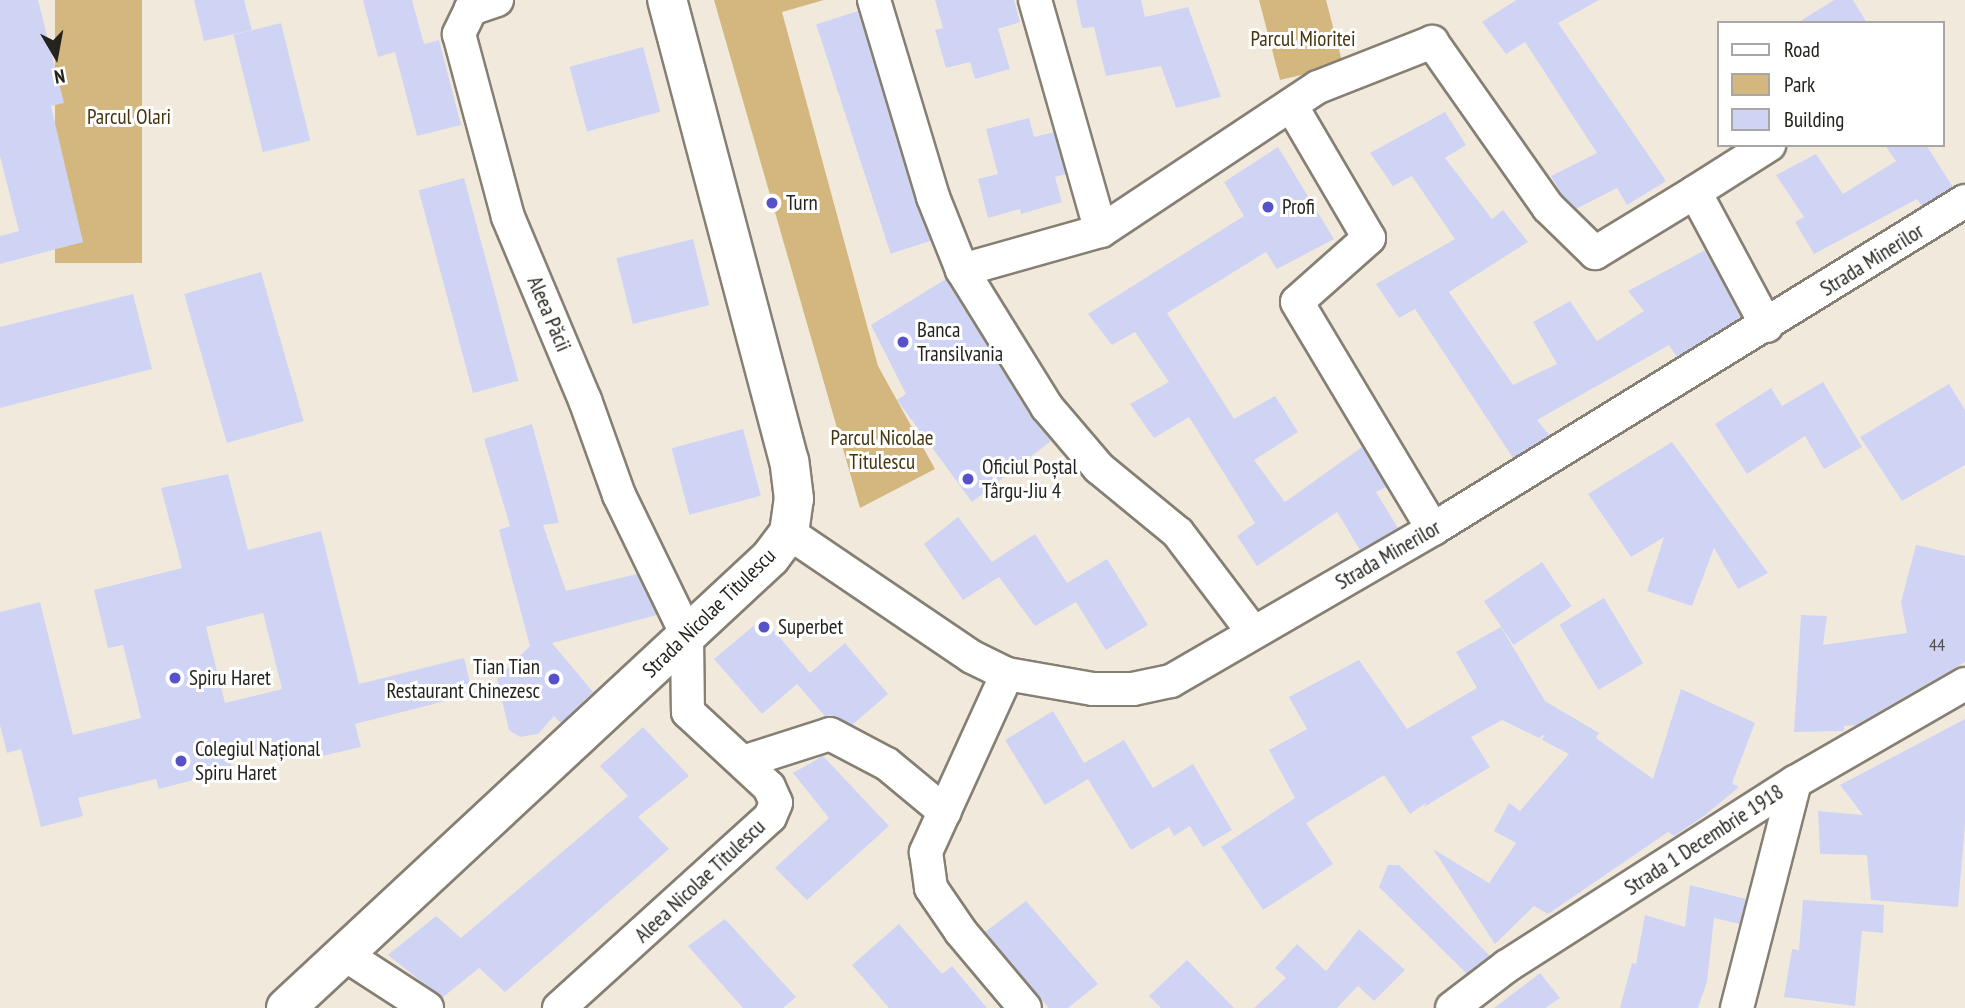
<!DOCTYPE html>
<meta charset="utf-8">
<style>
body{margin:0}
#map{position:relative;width:1965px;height:1008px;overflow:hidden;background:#f1eadc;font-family:"PT Sans Narrow",sans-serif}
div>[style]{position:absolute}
.green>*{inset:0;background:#d4b77e;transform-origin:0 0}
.building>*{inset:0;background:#cfd4f5;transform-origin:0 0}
.roads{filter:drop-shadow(2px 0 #867f73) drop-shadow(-2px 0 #867f73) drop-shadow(0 2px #867f73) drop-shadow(0 -2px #867f73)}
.minor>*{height:32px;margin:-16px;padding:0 16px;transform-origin:16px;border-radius:16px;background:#fff}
.secondary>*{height:38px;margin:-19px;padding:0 19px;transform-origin:19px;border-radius:19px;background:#fff}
.dots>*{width:19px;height:19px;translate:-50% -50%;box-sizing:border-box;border:4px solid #fff;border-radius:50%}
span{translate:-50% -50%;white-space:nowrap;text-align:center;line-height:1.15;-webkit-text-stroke:6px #fff;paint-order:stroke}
.number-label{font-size:18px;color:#504f53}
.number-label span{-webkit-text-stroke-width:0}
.park-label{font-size:21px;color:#45340d}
.poi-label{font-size:21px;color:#25231d}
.left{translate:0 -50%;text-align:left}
.right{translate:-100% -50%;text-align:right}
.street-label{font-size:21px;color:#25231d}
.legend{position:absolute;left:1717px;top:21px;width:228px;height:126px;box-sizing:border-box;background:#fff;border:2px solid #a8a7a5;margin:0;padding:9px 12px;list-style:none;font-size:21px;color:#25231d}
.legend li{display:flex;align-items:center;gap:14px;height:35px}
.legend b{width:35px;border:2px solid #a8a7a5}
.north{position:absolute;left:21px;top:21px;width:70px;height:70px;-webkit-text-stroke:5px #fff;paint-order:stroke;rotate:170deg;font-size:19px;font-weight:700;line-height:28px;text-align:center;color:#25231d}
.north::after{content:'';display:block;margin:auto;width:24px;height:32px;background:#25231d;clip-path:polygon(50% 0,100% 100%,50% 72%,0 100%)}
</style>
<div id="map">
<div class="green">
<i style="left:55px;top:0;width:87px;height:263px"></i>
<i style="clip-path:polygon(714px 0,824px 0,782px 12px,878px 366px,935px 469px,860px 508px)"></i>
<i style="clip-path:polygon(1259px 0,1326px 0,1343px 65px,1280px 80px)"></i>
</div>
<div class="building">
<i style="clip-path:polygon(0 0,38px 0,64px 103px,51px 106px,83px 242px,0 264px,0 236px,19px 231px,0 156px)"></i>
<i style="clip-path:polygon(194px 0,244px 0,252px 30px,204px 41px)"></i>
<i style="clip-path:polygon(363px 0,412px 0,424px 44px,439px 40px,461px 125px,417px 136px,395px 52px,378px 57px)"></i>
<i style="clip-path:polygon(935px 0,1014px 0,1020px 22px,998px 29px,1010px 69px,975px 79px,970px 62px,946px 68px,935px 30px,943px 28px)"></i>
<i style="clip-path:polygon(1076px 0,1141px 0,1145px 17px,1188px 7px,1221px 97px,1176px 108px,1161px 66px,1106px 76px,1094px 27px,1082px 28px)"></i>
<i style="clip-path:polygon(1516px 0,1599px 0,1558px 23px,1666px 181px,1627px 205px,1617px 188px,1576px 209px,1562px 195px,1551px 176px,1597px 153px,1525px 42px,1506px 54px,1482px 22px)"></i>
<i style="clip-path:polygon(1834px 0,1853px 0,1867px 23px,1797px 23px)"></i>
<i style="left:858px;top:11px;width:241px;height:44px;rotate:72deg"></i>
<i style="left:281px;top:23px;width:121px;height:49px;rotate:76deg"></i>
<i style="left:643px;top:47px;width:67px;height:76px;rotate:75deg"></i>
<i style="clip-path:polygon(1445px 112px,1466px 145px,1445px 158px,1492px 219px,1503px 210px,1528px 242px,1449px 292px,1513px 385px,1557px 364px,1533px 322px,1570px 301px,1597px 341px,1644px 311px,1628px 291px,1705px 250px,1741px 317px,1677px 357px,1669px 345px,1537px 420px,1550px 436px,1513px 458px,1415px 309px,1399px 318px,1376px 284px,1455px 239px,1412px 176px,1393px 186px,1370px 153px)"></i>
<i style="clip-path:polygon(1029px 118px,1034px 137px,1054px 132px,1066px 174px,1055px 177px,1062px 202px,1021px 214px,1020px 209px,988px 218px,978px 179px,998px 174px,986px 129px)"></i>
<i style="clip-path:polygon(1885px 145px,1926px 145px,1953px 187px,1922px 206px,1917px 199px,1814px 254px,1795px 222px,1804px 217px,1776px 175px,1816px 154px,1843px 194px,1896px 161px)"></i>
<i style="clip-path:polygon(1278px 147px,1334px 239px,1277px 269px,1266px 252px,1167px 313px,1234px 419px,1275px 396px,1298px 432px,1254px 460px,1285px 502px,1362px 447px,1386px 487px,1376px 492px,1398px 528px,1360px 550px,1337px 512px,1257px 566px,1237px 536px,1255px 523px,1189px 417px,1154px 438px,1130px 404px,1169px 382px,1135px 332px,1112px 345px,1088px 314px,1244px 216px,1224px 182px)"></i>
<i style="left:464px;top:178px;width:210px;height:47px;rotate:75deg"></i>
<i style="left:693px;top:239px;width:68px;height:79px;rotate:76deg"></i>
<i style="left:261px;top:272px;width:155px;height:80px;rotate:74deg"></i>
<i style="clip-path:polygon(946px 279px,1031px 417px,1051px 441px,972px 502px,897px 400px,906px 394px,871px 325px)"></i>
<i style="clip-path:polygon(133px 294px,152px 369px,0 408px,0 327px)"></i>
<i style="clip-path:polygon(1823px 382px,1862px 447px,1824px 469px,1805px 436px,1747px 474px,1715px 424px,1771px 388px,1782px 406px)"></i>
<i style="clip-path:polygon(1949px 384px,1965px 410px,1965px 465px,1902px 501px,1860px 437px)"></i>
<i style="clip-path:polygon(532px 424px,559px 523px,543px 525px,566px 591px,637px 574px,657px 615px,552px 643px,593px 692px,561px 723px,554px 716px,538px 734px,520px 737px,509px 730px,497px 679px,530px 646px,499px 530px,510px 526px,484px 439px)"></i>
<i style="left:743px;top:429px;width:69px;height:74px;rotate:75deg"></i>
<i style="clip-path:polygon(1672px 442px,1768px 573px,1738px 589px,1714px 548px,1692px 606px,1647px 591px,1664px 537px,1631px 557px,1588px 494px)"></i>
<i style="clip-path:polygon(evenodd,228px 474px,248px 550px,321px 531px,359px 684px,464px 658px,473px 694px,355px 724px,361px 747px,318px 757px,313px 740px,230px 761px,232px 770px,159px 789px,156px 779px,78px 798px,83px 816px,41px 827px,21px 749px,7px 753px,0 725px,0 612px,40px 602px,73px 735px,141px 718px,123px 645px,108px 648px,94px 590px,182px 568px,161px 488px,228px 474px,263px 613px,282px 689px,225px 703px,206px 627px,263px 613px)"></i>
<i style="clip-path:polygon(958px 517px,992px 562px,1035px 534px,1067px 583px,1107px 559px,1148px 625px,1106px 650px,1076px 602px,1035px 626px,999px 577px,963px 600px,924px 544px)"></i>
<i style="clip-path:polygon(1916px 545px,1965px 556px,1965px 662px,1856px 725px,1844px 726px,1844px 731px,1794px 732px,1801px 615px,1827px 616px,1823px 645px,1907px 633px,1901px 602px)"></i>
<i style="left:1542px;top:562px;width:53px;height:70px;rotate:56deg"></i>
<i style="left:1604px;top:598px;width:76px;height:52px;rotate:59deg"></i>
<i style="clip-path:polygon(763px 618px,810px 673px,845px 643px,888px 694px,852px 725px,825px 716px,797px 684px,762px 714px,714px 659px)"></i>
<i style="clip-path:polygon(1501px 627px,1545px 701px,1599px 733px,1596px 738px,1653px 779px,1681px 689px,1755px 723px,1732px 783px,1739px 787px,1704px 816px,1674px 836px,1668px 832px,1548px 914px,1534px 906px,1495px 944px,1433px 849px,1489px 883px,1516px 843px,1494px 831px,1509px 803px,1520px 811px,1569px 754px,1542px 740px,1545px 734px,1539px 738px,1502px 720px,1471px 737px,1490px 767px,1424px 807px,1426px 803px,1410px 814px,1384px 775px,1306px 823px,1333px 864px,1263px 910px,1221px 847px,1295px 798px,1269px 750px,1307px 729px,1289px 697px,1359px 660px,1407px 729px,1477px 688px,1456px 652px)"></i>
<i style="clip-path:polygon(1053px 711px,1084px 763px,1124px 740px,1153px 788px,1193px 764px,1232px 830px,1203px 847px,1190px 826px,1174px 836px,1169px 827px,1131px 850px,1088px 779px,1045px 805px,1005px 740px)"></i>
<i style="clip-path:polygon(1965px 719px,1965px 824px,1958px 907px,1871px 900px,1867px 855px,1820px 854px,1818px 811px,1863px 815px,1840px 785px)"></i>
<i style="clip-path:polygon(643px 727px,689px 776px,638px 817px,669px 849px,505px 992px,479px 968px,442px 998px,388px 955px,436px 916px,461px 938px,628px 796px,600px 766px)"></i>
<i style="clip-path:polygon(823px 756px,889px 826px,807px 900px,775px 868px,829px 818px,793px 773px)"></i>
<i style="clip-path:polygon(1388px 865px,1399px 865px,1490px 956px,1467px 974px,1379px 887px)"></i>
<i style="clip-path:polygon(1690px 885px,1746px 899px,1740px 924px,1714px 918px,1707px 982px,1698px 1008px,1620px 1008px,1632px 963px,1636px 964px,1645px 915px,1685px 927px)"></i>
<i style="clip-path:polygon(1803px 900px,1884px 905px,1883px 933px,1862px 931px,1855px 1006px,1784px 997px,1792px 949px,1799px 950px)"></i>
<i style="clip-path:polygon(1026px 901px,1098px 984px,1068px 1008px,1049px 1008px,985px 932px)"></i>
<i style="clip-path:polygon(725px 919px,796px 997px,783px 1008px,743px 1008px,688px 946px)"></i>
<i style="clip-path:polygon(899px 924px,942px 974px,952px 966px,987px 1008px,889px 1008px,852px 965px)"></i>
<i style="clip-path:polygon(1359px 929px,1405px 970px,1374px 1001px,1358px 986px,1337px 1008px,1254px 1008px,1286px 978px,1275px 968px,1297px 944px,1326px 971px)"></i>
<i style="clip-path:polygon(1187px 960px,1234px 1008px,1161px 1008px,1149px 996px)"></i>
<i style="clip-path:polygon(1540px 973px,1560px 998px,1545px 1008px,1494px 1008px)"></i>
</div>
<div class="roads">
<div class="minor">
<i style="left:497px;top:0;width:28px;rotate:161deg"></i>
<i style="left:471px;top:9px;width:28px;rotate:116deg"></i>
<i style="left:459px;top:34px;width:189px;rotate:75deg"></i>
<i style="left:508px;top:217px;width:199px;rotate:67.2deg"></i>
<i style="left:585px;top:400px;width:101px;rotate:70.3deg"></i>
<i style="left:619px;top:495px;width:156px;rotate:64.1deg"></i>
<i style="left:687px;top:635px;width:77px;rotate:89.3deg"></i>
<i style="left:688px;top:712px;width:110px;rotate:42.8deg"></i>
<i style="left:769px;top:787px;width:17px;rotate:66deg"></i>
<i style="left:776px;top:803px;width:15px;rotate:113deg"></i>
<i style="left:770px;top:817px;width:285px;rotate:137.8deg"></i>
<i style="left:874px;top:0;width:206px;rotate:73.3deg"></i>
<i style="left:933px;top:197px;width:79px;rotate:68.3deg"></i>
<i style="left:962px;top:270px;width:161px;rotate:58.2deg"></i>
<i style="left:1047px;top:407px;width:80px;rotate:49.6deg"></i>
<i style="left:1099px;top:468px;width:102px;rotate:39.4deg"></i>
<i style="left:1178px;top:533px;width:124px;rotate:52.9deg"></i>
<i style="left:1035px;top:0;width:240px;rotate:74.1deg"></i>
<i style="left:1291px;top:105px;width:154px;rotate:59.6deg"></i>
<i style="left:1369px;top:238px;width:96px;rotate:138.4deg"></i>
<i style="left:1297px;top:302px;width:265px;rotate:59.1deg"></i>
<i style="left:1695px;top:192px;width:88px;rotate:-32.4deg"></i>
<i style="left:962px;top:270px;width:144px;rotate:-15.7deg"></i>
<i style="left:1101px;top:231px;width:260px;rotate:-33.6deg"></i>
<i style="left:1318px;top:87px;width:123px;rotate:-21.5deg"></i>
<i style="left:1432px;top:42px;width:202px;rotate:54.9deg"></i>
<i style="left:1548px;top:207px;width:66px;rotate:44.4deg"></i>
<i style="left:1595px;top:253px;width:117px;rotate:-31.4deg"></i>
<i style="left:1695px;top:192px;width:152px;rotate:61.8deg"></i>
<i style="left:789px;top:533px;width:221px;rotate:34.1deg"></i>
<i style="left:972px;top:657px;width:39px;rotate:26deg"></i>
<i style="left:1007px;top:674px;width:87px;rotate:9.9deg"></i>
<i style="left:1093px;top:689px;width:40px"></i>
<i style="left:1133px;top:689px;width:39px;rotate:-12deg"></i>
<i style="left:1171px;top:681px;width:303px;rotate:-30.1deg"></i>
<i style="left:1433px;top:529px;width:625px;rotate:-31.66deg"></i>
<i style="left:1007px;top:674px;width:196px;rotate:114.5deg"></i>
<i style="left:926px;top:852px;width:36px;rotate:82deg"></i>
<i style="left:931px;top:888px;width:53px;rotate:55.7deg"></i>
<i style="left:961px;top:932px;width:99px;rotate:49.9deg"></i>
<i style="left:743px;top:762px;width:91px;rotate:-17.8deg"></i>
<i style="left:830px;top:734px;width:64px;rotate:27.8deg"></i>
<i style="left:887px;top:764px;width:75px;rotate:39.6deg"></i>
<i style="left:344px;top:954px;width:99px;rotate:33deg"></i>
<i style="left:1452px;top:1008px;width:69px;rotate:-37.4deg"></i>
<i style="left:1507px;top:966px;width:342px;rotate:-32.6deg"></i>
<i style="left:1795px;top:782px;width:196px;rotate:-30deg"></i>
<i style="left:1737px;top:1008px;width:233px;rotate:-75.6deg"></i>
</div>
<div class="secondary">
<i style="left:286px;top:1008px;width:661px;rotate:-42.92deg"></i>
<i style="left:770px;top:558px;width:31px;rotate:-53deg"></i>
<i style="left:789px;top:533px;width:34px;rotate:-82deg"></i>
<i style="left:794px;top:499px;width:38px;rotate:-97deg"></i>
<i style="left:789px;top:461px;width:477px;rotate:-104.8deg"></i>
</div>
</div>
<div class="dots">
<i style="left:772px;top:203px;background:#5752c9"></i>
<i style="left:1268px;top:207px;background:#5752c9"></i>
<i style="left:903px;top:342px;background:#5752c9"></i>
<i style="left:968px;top:479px;background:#5752c9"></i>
<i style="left:764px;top:627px;background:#5752c9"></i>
<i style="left:175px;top:678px;background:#5752c9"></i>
<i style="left:554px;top:679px;background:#5752c9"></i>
<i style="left:181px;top:761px;background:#5752c9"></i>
</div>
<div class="number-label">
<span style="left:1937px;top:645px">44</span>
</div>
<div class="park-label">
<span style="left:1303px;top:39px">Parcul Mioritei</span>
<span style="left:129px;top:117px">Parcul Olari</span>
<span style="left:882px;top:450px">Parcul Nicolae<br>Titulescu</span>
</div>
<div class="poi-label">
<span class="left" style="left:786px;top:203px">Turn</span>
<span class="left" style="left:1282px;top:207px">Profi</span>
<span class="left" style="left:917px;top:342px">Banca<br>Transilvania</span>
<span class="left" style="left:982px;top:479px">Oficiul Poștal<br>Târgu-Jiu 4</span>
<span class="left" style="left:778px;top:627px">Superbet</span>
<span class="right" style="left:540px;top:679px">Tian Tian<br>Restaurant Chinezesc</span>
<span class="left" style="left:189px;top:678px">Spiru Haret</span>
<span class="left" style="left:195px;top:761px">Colegiul Național<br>Spiru Haret</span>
</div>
<div class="street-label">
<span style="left:1872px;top:260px;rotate:-32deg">Strada Minerilor</span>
<span style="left:549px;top:314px;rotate:67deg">Aleea Păcii</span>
<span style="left:1388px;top:555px;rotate:-30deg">Strada Minerilor</span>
<span style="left:709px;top:613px;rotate:-44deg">Strada Nicolae Titulescu</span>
<span style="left:1704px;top:840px;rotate:-33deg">Strada 1 Decembrie 1918</span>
<span style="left:700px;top:881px;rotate:-43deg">Aleea Nicolae Titulescu</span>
</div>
<ul class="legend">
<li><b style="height:9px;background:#fff"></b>Road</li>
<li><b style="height:19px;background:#d4b77e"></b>Park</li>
<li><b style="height:19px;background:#cfd4f5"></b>Building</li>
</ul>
<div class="north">N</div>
</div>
